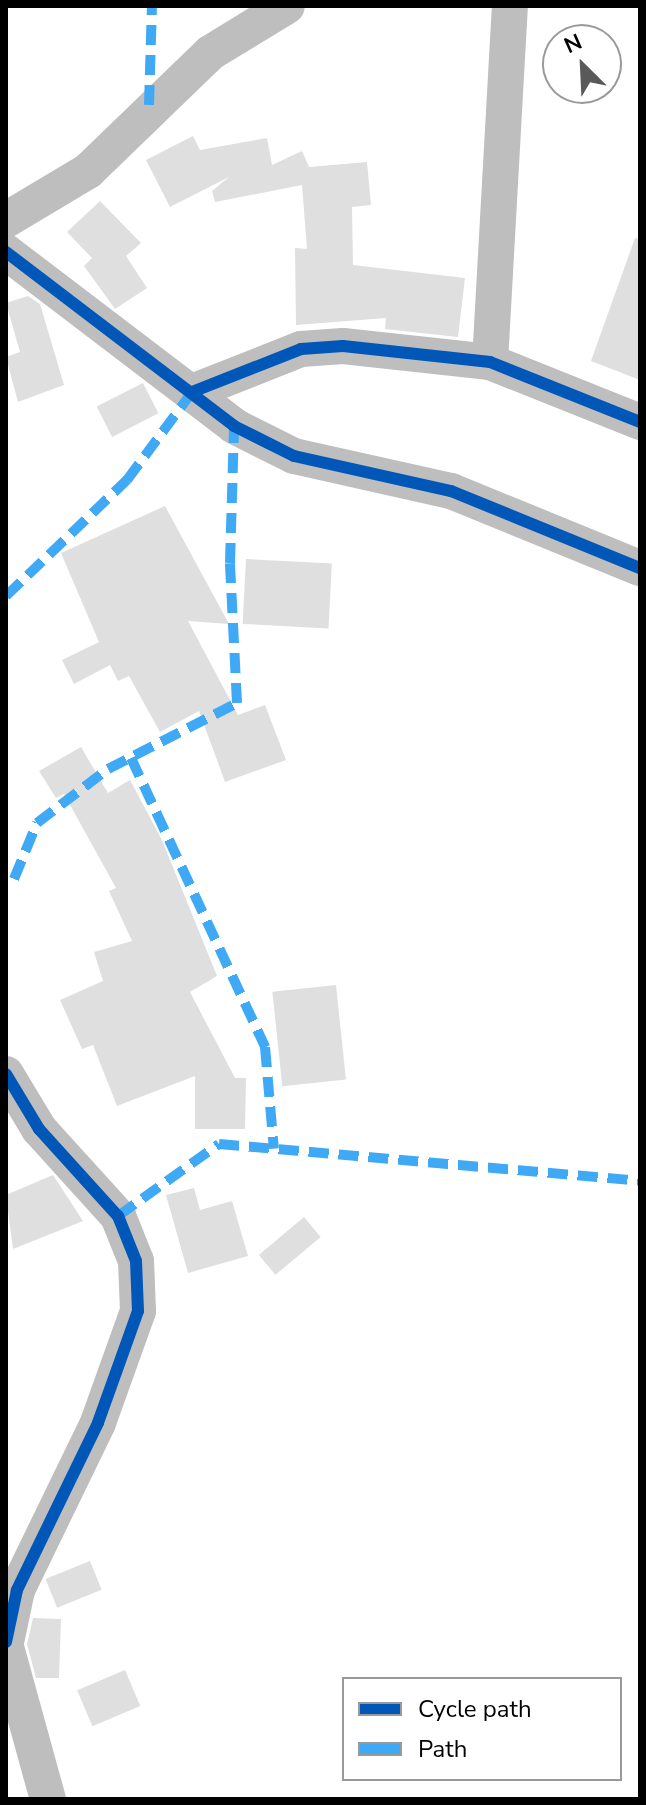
<!DOCTYPE html>
<style>
body{margin:0}
#map{position:relative;width:646px;height:1805px;overflow:hidden;background:#fff;font-family:"Nunito Sans",sans-serif}
div>[style]{position:absolute}
.building>*{inset:0;background:#dfdfdf;transform-origin:0 0}
.minor>*{height:36px;margin:-18px;padding:0 18px;transform-origin:18px;border-radius:18px;background:#bebebe}
.quiet>*{height:10px;margin-top:-5px;transform-origin:0;background:repeating-linear-gradient(90deg,#3fa9f5 0 20px,transparent 0 30px)}
.cycleway>*{height:12px;margin:-6px;padding:0 6px;transform-origin:6px;border-radius:6px;background:#0057b8}
span{translate:-50% -50%;white-space:nowrap;text-align:center;line-height:1.15;-webkit-text-stroke:6px #fff;paint-order:stroke}
.frame{position:absolute;inset:0;border:8px solid #000;pointer-events:none}
.legend{position:absolute;left:342px;top:1677px;width:280px;height:104px;box-sizing:border-box;background:#fff;border:2px solid #999;margin:0;padding:10px 14px;list-style:none;font-size:24px;color:#000}
.legend li{display:flex;align-items:center;gap:16px;height:40px}
.legend b{width:40px;border:2px solid #999}
.north{position:absolute;left:542px;top:24px;width:80px;height:80px;box-sizing:border-box;background:#fff;border:2px solid #999;border-radius:50%;rotate:336deg;font-size:22px;font-weight:700;line-height:32px;text-align:center;color:#000}
.north::after{content:'';display:block;margin:auto;width:28px;height:36px;background:#595959;clip-path:polygon(50% 0,100% 100%,50% 72%,0 100%)}
</style>
<div id="map">
<div class="building">
<i style="clip-path:polygon(193px 136px,200px 150px,267px 138px,272px 165px,302px 151px,309px 167px,367px 162px,371px 205px,352px 207px,353px 265px,465px 278px,458px 337px,385px 329px,386px 318px,296px 325px,295px 248px,307px 249px,302px 185px,215px 202px,212px 191px,229px 177px,170px 207px,146px 160px)"></i>
<i style="clip-path:polygon(100px 201px,141px 243px,126px 256px,147px 288px,115px 309px,84px 266px,92px 258px,67px 232px)"></i>
<i style="clip-path:polygon(635px 238px,640px 239px,640px 380px,591px 361px)"></i>
<i style="clip-path:polygon(28px 296px,40px 304px,64px 385px,18px 402px,6px 357px,20px 352px,6px 303px)"></i>
<i style="left:143px;top:383px;width:34px;height:52px;rotate:63deg"></i>
<i style="clip-path:polygon(165px 506px,229px 624px,188px 621px,238px 715px,265px 705px,286px 760px,225px 782px,199px 711px,160px 732px,129px 676px,118px 681px,110px 665px,74px 684px,62px 660px,99px 642px,61px 553px)"></i>
<i style="left:246px;top:559px;width:86px;height:65px;rotate:3deg"></i>
<i style="clip-path:polygon(81px 747px,108px 793px,130px 780px,162px 840px,217px 976px,190px 992px,235px 1078px,246px 1078px,245px 1129px,195px 1129px,195px 1076px,117px 1106px,93px 1045px,82px 1049px,60px 1000px,103px 981px,94px 952px,132px 941px,109px 891px,116px 888px,64px 794px,56px 798px,39px 771px)"></i>
<i style="left:336px;top:985px;width:95px;height:64px;rotate:84deg"></i>
<i style="clip-path:polygon(53px 1175px,83px 1221px,13px 1249px,6px 1195px)"></i>
<i style="clip-path:polygon(194px 1188px,200px 1210px,232px 1201px,248px 1256px,188px 1273px,166px 1195px)"></i>
<i style="left:304px;top:1217px;width:26px;height:59px;rotate:50deg"></i>
<i style="left:90px;top:1561px;width:31px;height:48px;rotate:68deg"></i>
<i style="clip-path:polygon(33px 1618px,61px 1619px,59px 1678px,36px 1678px,27px 1644px)"></i>
<i style="left:125px;top:1670px;width:39px;height:52px;rotate:67deg"></i>
</div>
<div class="minor">
<i style="left:6px;top:220px;width:96px;rotate:-30.9deg"></i>
<i style="left:88px;top:171px;width:170px;rotate:-44deg"></i>
<i style="left:210px;top:53px;width:90px;rotate:-31.4deg"></i>
<i style="left:6px;top:252px;width:287px;rotate:37.3deg"></i>
<i style="left:234px;top:426px;width:67px;rotate:26.6deg"></i>
<i style="left:294px;top:456px;width:161px;rotate:12.6deg"></i>
<i style="left:451px;top:491px;width:204px;rotate:22.2deg"></i>
<i style="left:490px;top:362px;width:357px;rotate:-86.8deg"></i>
<i style="left:192px;top:392px;width:117px;rotate:-21.5deg"></i>
<i style="left:301px;top:349px;width:42px;rotate:-4.1deg"></i>
<i style="left:343px;top:346px;width:148px;rotate:6.2deg"></i>
<i style="left:490px;top:362px;width:162px;rotate:21.8deg"></i>
<i style="left:6px;top:1074px;width:64px;rotate:59deg"></i>
<i style="left:39px;top:1129px;width:118px;rotate:47.8deg"></i>
<i style="left:118px;top:1216px;width:48px;rotate:68.2deg"></i>
<i style="left:136px;top:1261px;width:50px;rotate:87.7deg"></i>
<i style="left:138px;top:1311px;width:119px;rotate:109.7deg"></i>
<i style="left:98px;top:1423px;width:186px;rotate:115.9deg"></i>
<i style="left:17px;top:1590px;width:53px;rotate:101.9deg"></i>
<i style="left:6px;top:1647px;width:158px;rotate:74.6deg"></i>
</div>
<div class="quiet">
<i style="left:149px;top:105px;width:99px;rotate:-88.3deg"></i>
<i style="left:6px;top:596px;width:168px;rotate:-43.8deg"></i>
<i style="left:127px;top:480px;width:109px;rotate:-53.5deg"></i>
<i style="left:131px;top:758px;width:319px;rotate:65.1deg"></i>
<i style="left:265px;top:1047px;width:102px;rotate:85deg"></i>
<i style="left:14px;top:879px;width:61px;rotate:-67.7deg"></i>
<i style="left:37px;top:823px;width:89px;rotate:-37.3deg"></i>
<i style="left:108px;top:769px;width:145px;rotate:-27.1deg"></i>
<i style="left:237px;top:703px;width:140px;rotate:-92.9deg"></i>
<i style="left:230px;top:563px;width:137px;rotate:-88.3deg"></i>
<i style="left:118px;top:1216px;width:124px;rotate:-35.5deg"></i>
<i style="left:219px;top:1144px;width:423px;rotate:5deg"></i>
</div>
<div class="cycleway">
<i style="left:6px;top:252px;width:287px;rotate:37.3deg"></i>
<i style="left:234px;top:426px;width:67px;rotate:26.6deg"></i>
<i style="left:294px;top:456px;width:161px;rotate:12.6deg"></i>
<i style="left:451px;top:491px;width:204px;rotate:22.2deg"></i>
<i style="left:192px;top:392px;width:117px;rotate:-21.5deg"></i>
<i style="left:301px;top:349px;width:42px;rotate:-4.1deg"></i>
<i style="left:343px;top:346px;width:148px;rotate:6.2deg"></i>
<i style="left:490px;top:362px;width:162px;rotate:21.8deg"></i>
<i style="left:6px;top:1074px;width:64px;rotate:59deg"></i>
<i style="left:39px;top:1129px;width:118px;rotate:47.8deg"></i>
<i style="left:118px;top:1216px;width:48px;rotate:68.2deg"></i>
<i style="left:136px;top:1261px;width:50px;rotate:87.7deg"></i>
<i style="left:138px;top:1311px;width:119px;rotate:109.7deg"></i>
<i style="left:98px;top:1423px;width:186px;rotate:115.9deg"></i>
<i style="left:17px;top:1590px;width:53px;rotate:101.9deg"></i>
</div>
<div class="frame"></div>
<ul class="legend">
<li><b style="height:10px;background:#0057b8"></b>Cycle path</li>
<li><b style="height:10px;background:#3fa9f5"></b>Path</li>
</ul>
<div class="north">N</div>
</div>
